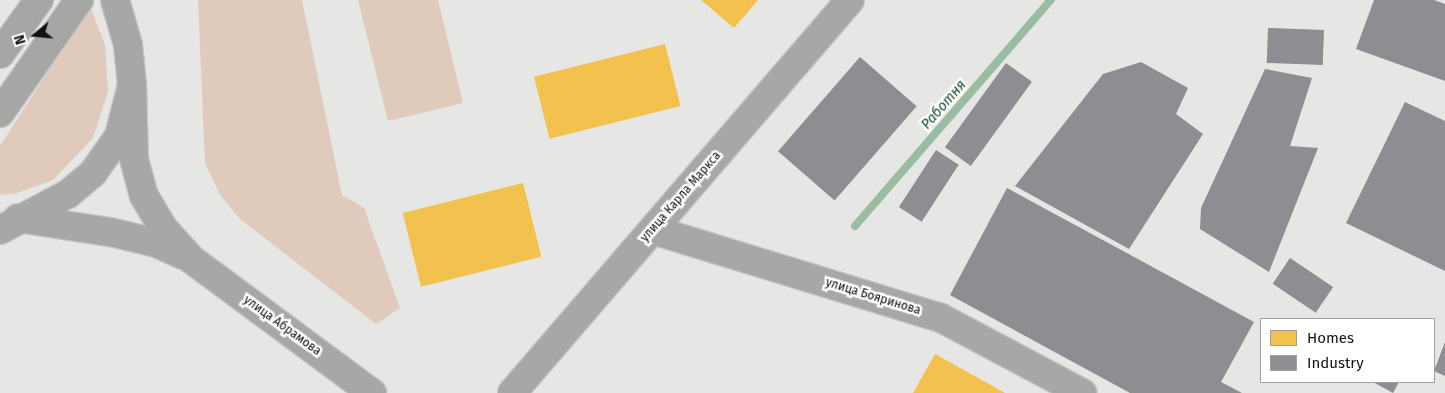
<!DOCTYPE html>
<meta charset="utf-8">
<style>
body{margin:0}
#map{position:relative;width:1445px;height:393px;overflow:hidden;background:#e6e6e5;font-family:"Fira Sans",sans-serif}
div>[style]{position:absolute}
.green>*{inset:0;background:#dfcabc}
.homes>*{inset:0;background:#f2c14e;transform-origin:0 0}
.industry>*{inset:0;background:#8d8d92;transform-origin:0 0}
.stream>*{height:8px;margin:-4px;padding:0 4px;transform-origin:4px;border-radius:4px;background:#9abca3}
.roads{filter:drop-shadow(1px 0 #c4c4c3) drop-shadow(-1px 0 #c4c4c3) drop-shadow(0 1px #c4c4c3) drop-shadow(0 -1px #c4c4c3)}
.minor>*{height:28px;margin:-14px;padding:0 14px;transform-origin:14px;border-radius:14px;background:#a7a7a6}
.tertiary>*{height:28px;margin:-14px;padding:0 14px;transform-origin:14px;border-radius:14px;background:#a7a7a6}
.secondary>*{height:28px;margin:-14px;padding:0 14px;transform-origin:14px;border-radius:14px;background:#a6a6a5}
span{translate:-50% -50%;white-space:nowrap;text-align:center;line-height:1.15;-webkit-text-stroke:5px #fffffe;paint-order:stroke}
.street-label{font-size:12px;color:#121211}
.water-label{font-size:14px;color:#174e2c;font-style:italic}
.legend{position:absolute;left:1260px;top:318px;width:175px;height:65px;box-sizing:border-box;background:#fffffe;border:1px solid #a0a09f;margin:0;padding:6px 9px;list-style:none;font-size:15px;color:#121211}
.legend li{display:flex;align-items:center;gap:10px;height:25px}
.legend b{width:25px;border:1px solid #a0a09f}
.north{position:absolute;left:10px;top:10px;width:50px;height:50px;-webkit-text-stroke:4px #fffffe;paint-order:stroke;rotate:253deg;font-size:14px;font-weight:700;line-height:20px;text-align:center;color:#121211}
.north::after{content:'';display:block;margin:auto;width:18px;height:22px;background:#121211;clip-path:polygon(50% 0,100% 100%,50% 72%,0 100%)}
</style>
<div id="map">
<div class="green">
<i style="clip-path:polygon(198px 0,302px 0,342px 195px,364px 208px,400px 308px,376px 324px,240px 219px,220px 195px,205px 163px)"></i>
<i style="clip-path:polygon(358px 0,438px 0,463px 103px,388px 121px)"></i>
<i style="clip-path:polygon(90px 6px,105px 45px,108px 91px,93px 138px,53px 180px,17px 193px,0 195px,0 146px)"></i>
</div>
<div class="homes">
<i style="clip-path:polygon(701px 0,758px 0,734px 28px)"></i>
<i style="left:665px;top:44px;width:64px;height:135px;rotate:76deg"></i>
<i style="left:523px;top:183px;width:76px;height:124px;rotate:76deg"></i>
<i style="clip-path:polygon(935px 354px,1005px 393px,913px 393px)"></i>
</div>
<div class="industry">
<i style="clip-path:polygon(1374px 0,1434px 0,1445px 4px,1445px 81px,1356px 49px)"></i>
<i style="left:1268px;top:28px;width:56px;height:35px;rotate:2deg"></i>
<i style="left:860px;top:57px;width:75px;height:125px;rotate:41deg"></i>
<i style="clip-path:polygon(1141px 62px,1188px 88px,1176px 114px,1203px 134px,1129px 249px,1015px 186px,1103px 74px)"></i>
<i style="left:1006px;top:63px;width:32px;height:104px;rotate:36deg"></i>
<i style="clip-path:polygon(1265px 69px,1312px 78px,1290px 146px,1318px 148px,1269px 272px,1200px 229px,1201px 208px)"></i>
<i style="clip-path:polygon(1405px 102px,1445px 121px,1445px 271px,1346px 223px)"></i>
<i style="left:936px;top:150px;width:27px;height:68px;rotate:33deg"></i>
<i style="clip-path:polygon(1007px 188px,1254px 322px,1221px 382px,1242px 393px,1130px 393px,950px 295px)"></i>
<i style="left:1290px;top:258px;width:52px;height:31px;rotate:34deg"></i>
<i style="clip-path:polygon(1445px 342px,1445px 376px,1434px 371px)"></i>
<i style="clip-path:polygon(1373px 382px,1399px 382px,1393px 393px)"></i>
</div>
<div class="stream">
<i style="left:855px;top:226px;width:299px;rotate:-49.1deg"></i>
</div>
<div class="roads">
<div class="minor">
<i style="left:653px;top:230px;width:301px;rotate:17deg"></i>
<i style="left:941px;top:318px;width:160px;rotate:28deg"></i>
<i style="left:512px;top:393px;width:518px;rotate:-49.3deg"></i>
</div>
<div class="tertiary">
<i style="left:132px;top:85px;width:74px;rotate:88.5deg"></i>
<i style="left:134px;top:159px;width:38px;rotate:75deg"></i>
<i style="left:144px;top:196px;width:37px;rotate:59deg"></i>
<i style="left:163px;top:228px;width:42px;rotate:47.9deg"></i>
<i style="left:191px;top:259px;width:225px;rotate:36.5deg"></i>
<i style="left:18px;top:218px;width:93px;rotate:8.7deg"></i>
<i style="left:110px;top:232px;width:47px;rotate:13.4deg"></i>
<i style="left:156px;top:243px;width:30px;rotate:24deg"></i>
<i style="left:0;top:230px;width:77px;rotate:-27.9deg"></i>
<i style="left:68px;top:194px;width:33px;rotate:-40deg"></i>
<i style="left:93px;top:173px;width:45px;rotate:-54.9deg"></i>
<i style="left:119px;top:136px;width:53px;rotate:-75.7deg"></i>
<i style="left:132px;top:85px;width:40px;rotate:-95.7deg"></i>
<i style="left:128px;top:45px;width:47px;rotate:-106.1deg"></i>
</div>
<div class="secondary">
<i style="left:0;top:54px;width:67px;rotate:-54.2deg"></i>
<i style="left:0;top:113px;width:138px;rotate:-55deg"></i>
</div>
</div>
<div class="street-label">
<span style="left:681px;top:197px;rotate:-49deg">улица Карла Маркса</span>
<span style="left:873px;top:297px;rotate:17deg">улица Бояринова</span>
<span style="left:282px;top:326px;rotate:36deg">улица Абрамова</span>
</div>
<div class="water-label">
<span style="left:944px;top:105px;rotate:-49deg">Работня</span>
</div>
<ul class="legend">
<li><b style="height:14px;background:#f2c14e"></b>Homes</li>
<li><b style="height:14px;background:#8d8d92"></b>Industry</li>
</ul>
<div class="north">N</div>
</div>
